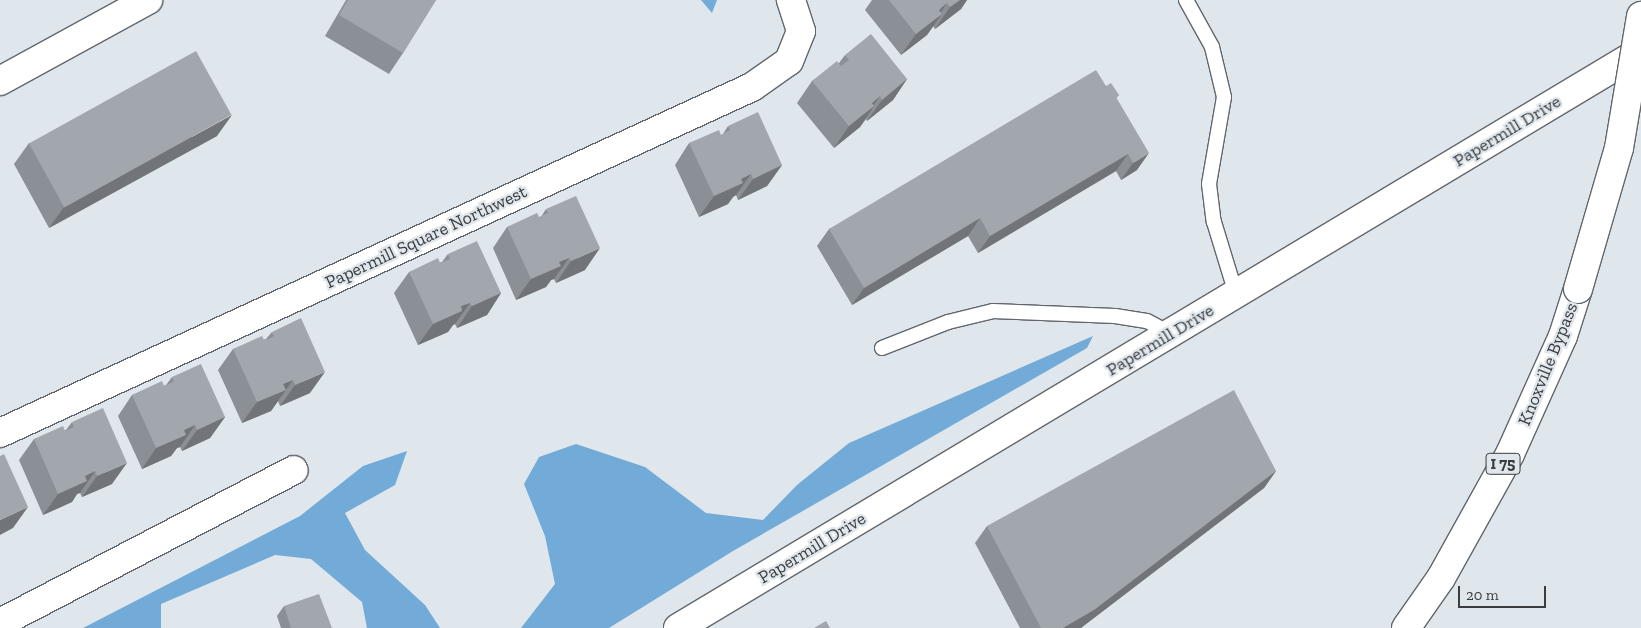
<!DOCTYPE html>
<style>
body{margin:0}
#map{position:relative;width:1641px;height:628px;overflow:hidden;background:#dfe6ec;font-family:"Zilla Slab",serif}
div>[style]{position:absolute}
.forest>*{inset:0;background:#72abd8}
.roads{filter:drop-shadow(1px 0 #61676c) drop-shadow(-1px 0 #61676c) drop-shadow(0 1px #61676c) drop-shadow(0 -1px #61676c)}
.lane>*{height:14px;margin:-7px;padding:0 7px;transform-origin:7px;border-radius:7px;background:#fff}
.street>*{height:28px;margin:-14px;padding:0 14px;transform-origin:14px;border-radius:14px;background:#fff}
.secondary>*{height:28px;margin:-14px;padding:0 14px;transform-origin:14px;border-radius:14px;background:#fff}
.highway>*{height:28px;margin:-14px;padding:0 14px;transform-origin:14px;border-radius:14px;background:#fff}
.bridges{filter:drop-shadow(1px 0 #61676c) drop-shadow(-1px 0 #61676c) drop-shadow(0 1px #61676c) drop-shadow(0 -1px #61676c)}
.highway-bridge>*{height:28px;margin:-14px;padding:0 14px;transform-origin:14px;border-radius:14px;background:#fff}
.wall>*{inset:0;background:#8a9095}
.shaded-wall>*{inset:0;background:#717579}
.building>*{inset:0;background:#a1a7ad;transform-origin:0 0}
span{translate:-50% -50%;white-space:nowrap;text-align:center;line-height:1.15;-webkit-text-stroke:4.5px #dfe6ec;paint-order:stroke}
.shield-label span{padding:1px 4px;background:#dfe6ec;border:1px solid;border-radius:4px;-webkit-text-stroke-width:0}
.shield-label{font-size:16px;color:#3a3c3f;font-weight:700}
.street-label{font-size:18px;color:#3a3c3f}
.scale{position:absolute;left:1458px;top:586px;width:88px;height:22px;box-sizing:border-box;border:2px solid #3a3c3f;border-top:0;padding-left:6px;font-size:15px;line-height:18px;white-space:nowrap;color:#3a3c3f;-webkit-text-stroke:4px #dfe6ec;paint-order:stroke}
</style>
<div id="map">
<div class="forest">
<i style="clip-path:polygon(701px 0,717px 0,712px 13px)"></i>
<i style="clip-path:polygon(1093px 336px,1087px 348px,733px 551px,609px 628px,521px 628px,555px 584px,545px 536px,524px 484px,539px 457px,576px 444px,645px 467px,706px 513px,763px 520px,797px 485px,849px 443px)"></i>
<i style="clip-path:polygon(407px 451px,395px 485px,345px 513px,365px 550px,425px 605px,440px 628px,367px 628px,362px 602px,311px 559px,275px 555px,161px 604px,161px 628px,83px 628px,300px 516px,363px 466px)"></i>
</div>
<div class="roads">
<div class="lane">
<i style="left:1186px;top:0;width:54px;rotate:61deg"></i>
<i style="left:1212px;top:47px;width:51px;rotate:76.5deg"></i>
<i style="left:1224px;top:97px;width:88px;rotate:99.8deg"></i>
<i style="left:1209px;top:184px;width:38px;rotate:83deg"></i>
<i style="left:1214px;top:222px;width:75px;rotate:73deg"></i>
<i style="left:882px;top:348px;width:71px;rotate:-21.5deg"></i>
<i style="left:948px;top:322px;width:46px;rotate:-13.7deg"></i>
<i style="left:993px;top:311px;width:122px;rotate:2.3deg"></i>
<i style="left:1115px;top:316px;width:32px;rotate:9deg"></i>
<i style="left:1147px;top:321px;width:26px;rotate:28deg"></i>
</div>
<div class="street">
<i style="left:0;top:81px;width:169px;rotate:-28.7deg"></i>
<i style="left:0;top:433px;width:828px;rotate:-24.71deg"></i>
<i style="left:752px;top:87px;width:45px;rotate:-35.1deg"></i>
<i style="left:789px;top:61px;width:32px;rotate:-68deg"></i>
<i style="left:801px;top:31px;width:33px;rotate:-108deg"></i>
<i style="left:0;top:623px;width:331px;rotate:-27.5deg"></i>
</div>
<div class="secondary">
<i style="left:678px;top:628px;width:1123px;rotate:-30.93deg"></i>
</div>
<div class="highway">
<i style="left:1406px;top:628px;width:61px;rotate:-55deg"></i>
<i style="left:1441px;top:578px;width:142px;rotate:-60.9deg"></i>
<i style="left:1510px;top:454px;width:129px;rotate:-65.8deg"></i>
<i style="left:1563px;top:336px;width:49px;rotate:-72.3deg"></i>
</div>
</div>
<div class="bridges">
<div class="highway-bridge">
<i style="left:1578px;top:289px;width:147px;rotate:-73.8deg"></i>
<i style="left:1619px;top:148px;width:134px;rotate:-80.5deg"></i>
</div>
</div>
<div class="wall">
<i style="clip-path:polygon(346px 0,436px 0,403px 53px,389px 74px,325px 36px)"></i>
<i style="clip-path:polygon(872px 0,967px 0,961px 9px,935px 29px,933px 26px,927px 35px,901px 55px,865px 10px)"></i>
<i style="clip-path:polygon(845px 55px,907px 79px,893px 100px,867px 121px,866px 119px,860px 127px,834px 148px,797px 103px,812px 81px,839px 63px)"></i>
<i style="clip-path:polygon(1106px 86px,1119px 95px,1116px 98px,1137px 170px,1121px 180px,1116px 171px,978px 253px,968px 236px,852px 305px,817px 246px,829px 229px)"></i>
<i style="clip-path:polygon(728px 126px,782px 165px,767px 186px,738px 200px,736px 195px,733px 197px,728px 204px,699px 217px,675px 165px,689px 143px,721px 135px,723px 134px)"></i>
<i style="clip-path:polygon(217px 136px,49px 228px,14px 164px,29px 143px)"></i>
<i style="clip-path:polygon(546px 209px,585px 270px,556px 283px,554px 279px,551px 280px,546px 287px,516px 300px,493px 248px,507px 227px,539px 217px,541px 217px)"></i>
<i style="clip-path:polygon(448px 254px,501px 293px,487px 315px,457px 328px,455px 324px,453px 325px,448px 332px,418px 345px,394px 293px,409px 272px,442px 262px)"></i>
<i style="clip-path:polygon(272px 332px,310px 393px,280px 406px,278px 401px,271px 411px,242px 423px,218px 370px,233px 349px,266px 339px)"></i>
<i style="clip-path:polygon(172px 377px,225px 417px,210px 438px,182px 451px,180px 447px,177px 448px,171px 456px,142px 469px,118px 416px,132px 395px,166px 385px)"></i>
<i style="clip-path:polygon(72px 422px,112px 484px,82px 497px,80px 493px,77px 494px,72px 502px,43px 515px,19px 460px,34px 439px,66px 430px)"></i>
<i style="clip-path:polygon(1276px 471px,1264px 488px,1081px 628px,1020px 628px,975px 543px,987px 526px)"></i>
<i style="clip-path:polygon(284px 606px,332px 628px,281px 628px,277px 616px)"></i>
</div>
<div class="shaded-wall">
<i style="clip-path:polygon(960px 0,967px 0,961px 9px,935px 29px,950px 7px)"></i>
<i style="clip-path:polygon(947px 3px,937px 18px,942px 14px,927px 35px,901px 55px,916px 34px,939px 10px)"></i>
<i style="clip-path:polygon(907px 79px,893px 100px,867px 121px,882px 100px)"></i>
<i style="clip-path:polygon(880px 96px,871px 109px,874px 106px,860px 127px,834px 148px,849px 126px,872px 103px)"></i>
<i style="clip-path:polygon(232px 115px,217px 136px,49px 228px,64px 207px)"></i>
<i style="clip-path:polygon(1149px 153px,1137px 170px,1121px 180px,1133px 163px)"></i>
<i style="clip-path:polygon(1128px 154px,1116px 171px,978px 253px,990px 236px)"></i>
<i style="clip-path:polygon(782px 165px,767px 186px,738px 200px,753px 179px)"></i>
<i style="clip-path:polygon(751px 174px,736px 195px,733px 197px,728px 204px,699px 217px,714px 196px,741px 179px)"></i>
<i style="clip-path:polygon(980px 218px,968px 236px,852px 305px,864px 288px)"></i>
<i style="clip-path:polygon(600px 248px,585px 270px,556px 283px,571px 261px)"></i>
<i style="clip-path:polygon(569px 258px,554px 279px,551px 280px,546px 287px,516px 300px,531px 279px,559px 262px)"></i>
<i style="clip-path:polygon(501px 293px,487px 315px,457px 328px,472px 306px)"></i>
<i style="clip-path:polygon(470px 303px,455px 324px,453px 325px,448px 332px,418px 345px,433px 324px,461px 306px)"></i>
<i style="clip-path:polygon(325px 372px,310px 393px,280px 406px,295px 385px)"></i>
<i style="clip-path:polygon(293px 380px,271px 411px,242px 423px,257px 402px,283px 384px)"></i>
<i style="clip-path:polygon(225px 417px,210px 438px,182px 451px,197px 430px)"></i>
<i style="clip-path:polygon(195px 425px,180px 447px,177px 448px,171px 456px,142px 469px,156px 448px,184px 430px)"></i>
<i style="clip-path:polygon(127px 463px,112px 484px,82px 497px,97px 476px)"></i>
<i style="clip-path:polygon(95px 471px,80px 493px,77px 494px,72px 502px,43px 515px,58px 494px,85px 476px)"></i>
<i style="clip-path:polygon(1276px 471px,1264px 488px,1082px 627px,1081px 628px,1063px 628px)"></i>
<i style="clip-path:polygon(28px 507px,13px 528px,0 535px,0 520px)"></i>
</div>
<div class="building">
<i style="clip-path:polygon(348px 0,436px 0,403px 53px,339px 15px)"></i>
<i style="clip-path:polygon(889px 0,960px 0,950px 7px,947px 3px,942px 7px,939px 10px,942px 14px,916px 34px)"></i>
<i style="clip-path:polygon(871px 34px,907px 79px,882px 100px,880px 96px,872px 103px,874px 106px,849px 126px,812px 81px,837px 61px,841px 66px,849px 60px,845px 55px)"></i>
<i style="left:196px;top:51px;width:73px;height:191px;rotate:61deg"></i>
<i style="clip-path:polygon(1096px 70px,1106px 86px,1111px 83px,1119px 95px,1116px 97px,1149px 153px,1133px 163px,1128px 154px,990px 236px,980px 218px,864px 288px,829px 229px)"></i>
<i style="clip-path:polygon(758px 112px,782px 165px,753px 179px,751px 174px,741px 179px,743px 183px,714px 196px,689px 143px,719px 130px,721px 135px,730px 130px,728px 126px)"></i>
<i style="clip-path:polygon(576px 196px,600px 248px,571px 261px,569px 258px,559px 262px,561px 266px,531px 279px,507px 227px,537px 213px,539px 217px,548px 213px,546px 209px)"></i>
<i style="clip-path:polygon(477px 241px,501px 293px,472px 306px,470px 303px,461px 306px,462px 311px,433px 324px,409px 272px,438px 258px,440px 263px,450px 259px,448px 254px)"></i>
<i style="clip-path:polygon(301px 318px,325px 372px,295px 385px,293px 380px,283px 384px,286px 390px,257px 402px,233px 349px,262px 336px,264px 340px,268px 339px,274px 336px,272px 332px)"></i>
<i style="clip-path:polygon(201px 364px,225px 417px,197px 430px,195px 425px,184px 430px,186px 435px,156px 448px,132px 395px,162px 381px,164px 386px,169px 384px,174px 381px,172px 377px)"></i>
<i style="clip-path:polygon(1234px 390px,1276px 471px,1094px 610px,1063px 628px,1041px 628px,987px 526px)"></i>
<i style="clip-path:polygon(103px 408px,127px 463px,97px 476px,95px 471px,85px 476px,87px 481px,58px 494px,34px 439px,63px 426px,65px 431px,74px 427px,72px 422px)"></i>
<i style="clip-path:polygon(4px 454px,28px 507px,0 520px,0 456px)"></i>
<i style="clip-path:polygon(319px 594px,332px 628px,291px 628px,284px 606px)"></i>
<i style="clip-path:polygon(826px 621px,830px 628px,814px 628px)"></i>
</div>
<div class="shield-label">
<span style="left:1503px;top:464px">I 75</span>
</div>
<div class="street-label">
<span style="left:1507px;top:131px;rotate:-31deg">Papermill Drive</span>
<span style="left:426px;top:237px;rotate:-25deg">Papermill Square Northwest</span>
<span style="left:1160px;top:340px;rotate:-31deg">Papermill Drive</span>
<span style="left:1548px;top:364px;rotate:-68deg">Knoxville Bypass</span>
<span style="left:812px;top:548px;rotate:-31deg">Papermill Drive</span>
</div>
<div class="scale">20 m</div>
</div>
